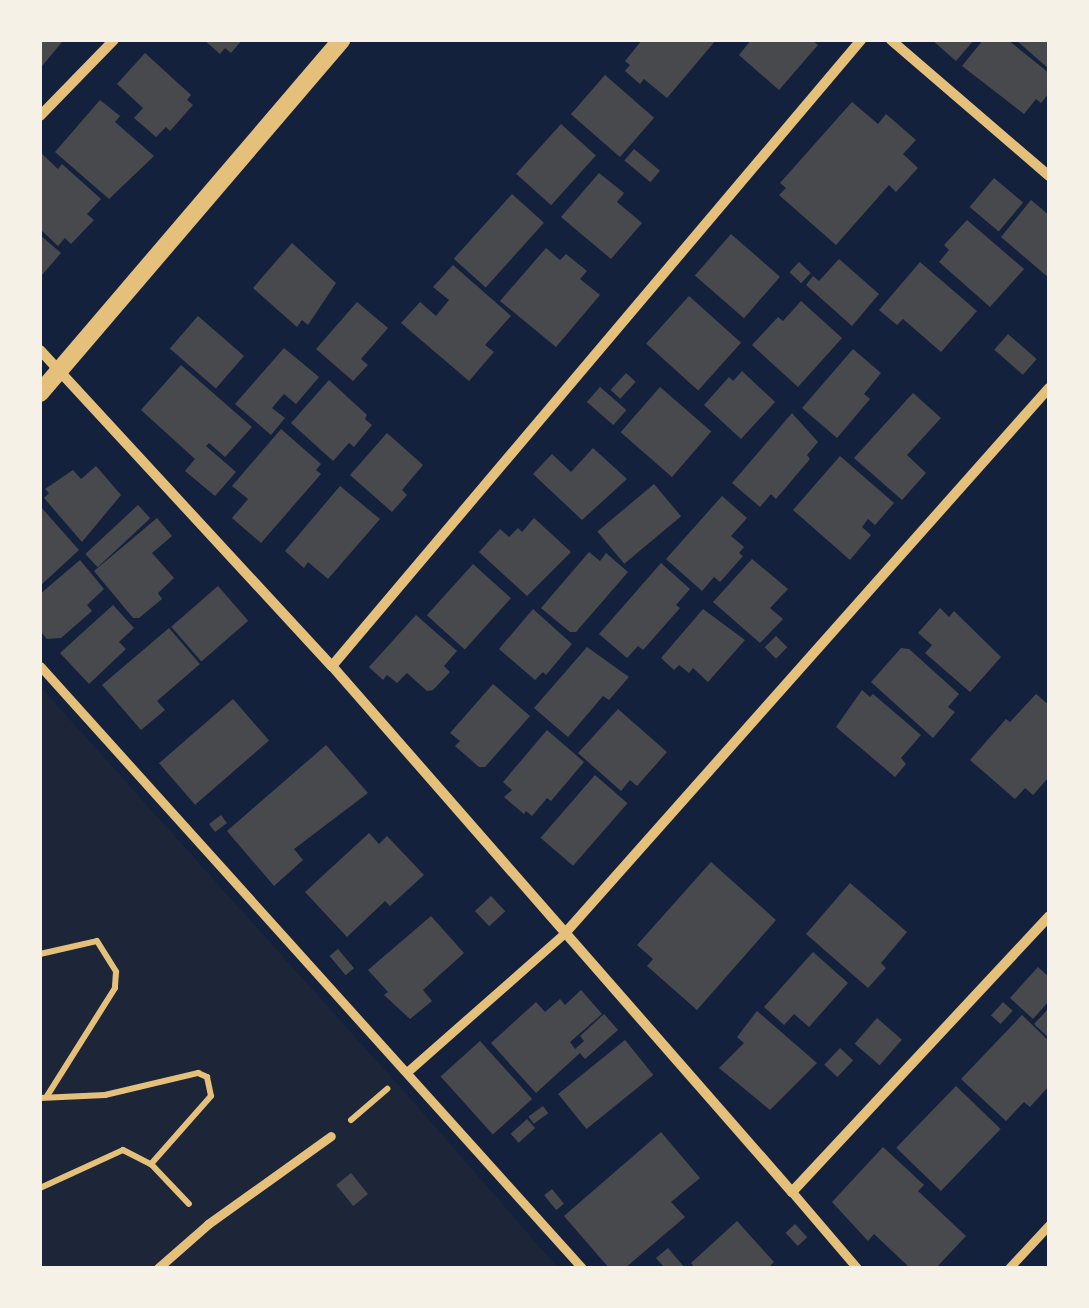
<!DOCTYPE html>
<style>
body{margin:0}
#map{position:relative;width:1089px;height:1308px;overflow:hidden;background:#14213d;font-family:"Noto Sans",sans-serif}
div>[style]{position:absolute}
.green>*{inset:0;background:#1d2539}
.building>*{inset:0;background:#48494c;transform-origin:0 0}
.path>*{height:6px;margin:-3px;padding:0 3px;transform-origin:3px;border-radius:3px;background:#e5c07b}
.pedestrian>*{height:9px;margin:-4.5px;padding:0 4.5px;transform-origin:4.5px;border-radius:4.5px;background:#e5c07b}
.minor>*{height:10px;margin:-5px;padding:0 5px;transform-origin:5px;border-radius:5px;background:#e5c07b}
.tertiary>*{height:18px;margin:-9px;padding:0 9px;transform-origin:9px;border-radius:9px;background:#e5c07b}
span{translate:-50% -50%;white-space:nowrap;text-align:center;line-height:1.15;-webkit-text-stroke:10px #f6f1e7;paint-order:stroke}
.frame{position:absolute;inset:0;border:42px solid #f6f1e7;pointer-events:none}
</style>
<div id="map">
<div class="green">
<i style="clip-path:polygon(40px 686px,417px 1106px,558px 1268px,40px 1268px)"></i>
</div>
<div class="building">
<i style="clip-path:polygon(40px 40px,62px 42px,42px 66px,40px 65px)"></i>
<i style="clip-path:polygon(204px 40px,242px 40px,231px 53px,225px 48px,220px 54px)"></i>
<i style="clip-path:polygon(642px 40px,716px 40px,667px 98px,644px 79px,640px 84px,625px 71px,630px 65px,625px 61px)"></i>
<i style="clip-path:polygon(751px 40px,812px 40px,818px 45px,779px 90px,739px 55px)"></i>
<i style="clip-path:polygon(932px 40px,974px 40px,956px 61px)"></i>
<i style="clip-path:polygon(983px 40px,1008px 40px,1049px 73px,1049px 93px,1041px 103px,1036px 99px,1024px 114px,962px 66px)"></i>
<i style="clip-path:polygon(1016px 40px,1049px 40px,1049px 69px)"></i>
<i style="clip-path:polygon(145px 53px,191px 95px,187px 100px,193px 105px,170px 131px,166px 127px,156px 137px,134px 118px,143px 108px,117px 84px)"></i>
<i style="left:605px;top:75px;width:65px;height:52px;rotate:41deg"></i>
<i style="clip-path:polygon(100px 100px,120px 116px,115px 122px,154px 156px,109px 199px,55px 152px)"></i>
<i style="clip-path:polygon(852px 102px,878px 124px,886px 114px,916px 140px,903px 154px,918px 168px,896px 192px,889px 185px,836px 245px,779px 195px,786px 188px,780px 183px)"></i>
<i style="left:561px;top:124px;width:47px;height:67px;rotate:42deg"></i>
<i style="left:634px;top:149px;width:34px;height:15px;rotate:40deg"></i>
<i style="clip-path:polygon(40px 152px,58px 169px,62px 164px,101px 199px,87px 214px,94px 220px,71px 244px,65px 238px,58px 246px,40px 229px)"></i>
<i style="clip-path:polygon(599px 173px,624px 193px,617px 202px,642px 223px,611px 259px,561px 217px)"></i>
<i style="left:994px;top:178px;width:38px;height:38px;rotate:40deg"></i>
<i style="left:512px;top:194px;width:43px;height:87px;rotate:42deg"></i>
<i style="clip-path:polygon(1031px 200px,1049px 215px,1049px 278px,1001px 237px)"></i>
<i style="clip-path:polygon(967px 220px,1024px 269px,990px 307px,939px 262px,949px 250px,944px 245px)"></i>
<i style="left:731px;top:234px;width:65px;height:55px;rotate:41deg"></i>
<i style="clip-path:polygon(40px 235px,61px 253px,42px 275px,40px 273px)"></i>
<i style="clip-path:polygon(292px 243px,336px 283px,308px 325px,302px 320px,297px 327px,253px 288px)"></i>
<i style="clip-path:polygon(546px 248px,560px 260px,566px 254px,587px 271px,580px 279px,600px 295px,556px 347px,500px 301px)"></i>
<i style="clip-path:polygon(839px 259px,879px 294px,852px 326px,806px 285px,813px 276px,819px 281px)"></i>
<i style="left:799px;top:262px;width:16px;height:14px;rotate:43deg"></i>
<i style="clip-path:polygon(920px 262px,977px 311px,941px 352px,903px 319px,897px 325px,879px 310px)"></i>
<i style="clip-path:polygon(453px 265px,511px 316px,485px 345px,494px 352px,469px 381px,401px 323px,420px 302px,436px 316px,449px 300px,433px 287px)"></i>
<i style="left:689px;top:296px;width:70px;height:64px;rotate:42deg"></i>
<i style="clip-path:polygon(801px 301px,842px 338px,798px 387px,752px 345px,778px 317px,783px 321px)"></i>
<i style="clip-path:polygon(357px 302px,388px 328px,361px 359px,368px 365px,353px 381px,316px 349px)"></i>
<i style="left:198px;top:316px;width:61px;height:43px;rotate:41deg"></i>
<i style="left:1008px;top:334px;width:38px;height:21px;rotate:41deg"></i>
<i style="clip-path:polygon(284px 348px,319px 377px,296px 404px,284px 394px,272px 408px,285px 418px,271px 435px,235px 404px)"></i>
<i style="clip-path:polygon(853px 349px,881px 373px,864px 394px,870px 399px,837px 438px,802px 408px)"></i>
<i style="clip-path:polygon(181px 365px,252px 427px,225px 457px,209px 443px,206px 446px,236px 472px,215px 496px,185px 471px,195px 459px,141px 410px)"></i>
<i style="clip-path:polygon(742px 371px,775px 402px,741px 439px,704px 405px,729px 377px,733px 381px)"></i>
<i style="left:626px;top:373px;width:13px;height:23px;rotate:42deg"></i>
<i style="clip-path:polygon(329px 380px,367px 415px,365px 419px,372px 425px,354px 447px,349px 443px,333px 461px,291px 423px)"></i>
<i style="left:600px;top:387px;width:35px;height:20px;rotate:41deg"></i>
<i style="left:660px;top:387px;width:68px;height:60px;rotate:41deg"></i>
<i style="clip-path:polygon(913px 393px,941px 418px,907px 455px,926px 473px,902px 500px,854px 458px)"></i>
<i style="clip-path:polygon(792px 413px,818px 442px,807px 455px,810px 459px,776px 499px,771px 494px,760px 507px,732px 483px)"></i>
<i style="clip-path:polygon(281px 429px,321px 464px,316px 470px,321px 474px,261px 543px,232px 518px,248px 499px,232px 486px)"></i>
<i style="clip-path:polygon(387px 433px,423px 465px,402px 490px,407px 495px,392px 512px,350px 475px)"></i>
<i style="clip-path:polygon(593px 448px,627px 479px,582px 520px,533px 474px,552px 454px,571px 472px)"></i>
<i style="clip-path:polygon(840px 456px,894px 503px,875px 525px,868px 519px,862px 527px,871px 535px,850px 560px,793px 510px)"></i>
<i style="clip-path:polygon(96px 466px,121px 495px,82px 542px,44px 498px,49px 493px,45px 489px,73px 470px,81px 479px)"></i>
<i style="left:654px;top:484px;width:42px;height:74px;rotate:50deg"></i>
<i style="clip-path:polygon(340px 486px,380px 519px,328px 579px,308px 562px,304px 568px,285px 551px)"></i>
<i style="clip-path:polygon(722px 496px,747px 518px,731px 536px,744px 547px,739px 553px,743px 556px,720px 582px,714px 577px,702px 591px,666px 559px)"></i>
<i style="left:138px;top:505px;width:18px;height:72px;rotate:47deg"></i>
<i style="clip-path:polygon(40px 506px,79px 550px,40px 586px)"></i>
<i style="clip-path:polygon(157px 518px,172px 536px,152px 553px,174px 578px,158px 593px,162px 599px,139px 618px,133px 618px,94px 571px)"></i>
<i style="clip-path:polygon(534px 518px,571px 552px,527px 596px,479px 552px,500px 529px,509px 537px,518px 528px,522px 532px)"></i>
<i style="clip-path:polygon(589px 552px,600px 561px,606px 553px,628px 572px,576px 632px,570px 632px,541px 608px)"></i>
<i style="clip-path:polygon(752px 559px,788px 589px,770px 608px,783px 619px,760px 643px,713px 602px)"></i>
<i style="clip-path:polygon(80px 560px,104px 589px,87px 605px,92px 611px,61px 638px,47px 639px,40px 631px,40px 594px)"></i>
<i style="clip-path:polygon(661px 563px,690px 589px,676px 605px,680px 608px,643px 650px,638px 646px,627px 658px,599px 634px)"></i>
<i style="left:473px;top:564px;width:51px;height:69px;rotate:42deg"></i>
<i style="left:218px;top:586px;width:46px;height:62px;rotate:49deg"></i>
<i style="clip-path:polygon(113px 605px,134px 628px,119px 642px,126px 649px,89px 684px,60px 653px)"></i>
<i style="clip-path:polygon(940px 608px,949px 617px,954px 611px,1001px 657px,970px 692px,925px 653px,932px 645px,918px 633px)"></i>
<i style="clip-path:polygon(533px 609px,572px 644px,546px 675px,543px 672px,535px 680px,499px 649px)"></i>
<i style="clip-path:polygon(703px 609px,745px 640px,708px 682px,693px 668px,689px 673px,679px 665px,674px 670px,661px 658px)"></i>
<i style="clip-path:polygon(416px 615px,457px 651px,444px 666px,450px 672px,433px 690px,427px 691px,407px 673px,397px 683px,387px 675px,383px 680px,369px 667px)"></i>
<i style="clip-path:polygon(169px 628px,200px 664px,157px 701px,165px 710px,141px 730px,102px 685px)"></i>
<i style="left:776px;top:636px;width:16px;height:16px;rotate:45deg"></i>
<i style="clip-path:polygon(587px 647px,629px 677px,609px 700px,603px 696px,568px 737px,534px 708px)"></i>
<i style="clip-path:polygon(901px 648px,909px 649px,959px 694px,948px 707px,955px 712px,933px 738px,871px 682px)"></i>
<i style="clip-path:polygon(493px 684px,530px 716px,485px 767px,479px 767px,455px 746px,460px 741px,450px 733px)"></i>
<i style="clip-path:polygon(862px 690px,870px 697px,873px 694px,921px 735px,901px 758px,906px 764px,895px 777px,836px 727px)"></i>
<i style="clip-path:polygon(1036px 694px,1049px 705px,1049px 777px,1033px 795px,1025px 788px,1015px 799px,970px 760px,1006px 719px,1010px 722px)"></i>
<i style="left:233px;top:699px;width:55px;height:98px;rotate:49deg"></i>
<i style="clip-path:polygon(618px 709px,667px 752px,637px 786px,630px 780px,621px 791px,578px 753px)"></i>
<i style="clip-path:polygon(547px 730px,584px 762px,551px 801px,547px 798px,532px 816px,526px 811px,524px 814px,504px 797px,512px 790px,503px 782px)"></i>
<i style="clip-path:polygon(326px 745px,368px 793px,294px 849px,303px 860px,274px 886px,227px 831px)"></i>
<i style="left:595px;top:775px;width:43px;height:83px;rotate:41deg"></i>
<i style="left:221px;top:815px;width:10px;height:15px;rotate:53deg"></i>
<i style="clip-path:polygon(369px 833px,379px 844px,387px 836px,424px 875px,390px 906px,385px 901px,347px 937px,305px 892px)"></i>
<i style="clip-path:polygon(711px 862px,776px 920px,697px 1010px,647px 966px,653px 959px,637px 945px)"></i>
<i style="clip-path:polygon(850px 883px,907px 932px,881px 963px,886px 968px,868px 988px,806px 934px)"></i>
<i style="left:491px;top:896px;width:21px;height:22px;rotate:47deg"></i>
<i style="clip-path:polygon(431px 916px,464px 953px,423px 990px,432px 1001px,410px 1019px,384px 995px,388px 992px,368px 970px)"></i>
<i style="left:338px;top:949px;width:25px;height:11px;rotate:50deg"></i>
<i style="clip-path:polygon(813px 952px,848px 983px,809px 1027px,794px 1014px,784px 1025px,764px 1007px)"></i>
<i style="clip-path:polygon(1038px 967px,1049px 977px,1049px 1001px,1033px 1019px,1010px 998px)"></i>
<i style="clip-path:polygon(581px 990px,602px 1014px,570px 1042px,575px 1049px,584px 1041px,580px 1036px,604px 1014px,618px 1030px,585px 1059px,580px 1053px,536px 1093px,491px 1043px,536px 1002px,545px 1012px,560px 999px,565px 1005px)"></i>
<i style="left:1003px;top:1002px;width:13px;height:18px;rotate:42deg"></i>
<i style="clip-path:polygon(1049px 1008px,1049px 1038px,1034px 1024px)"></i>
<i style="clip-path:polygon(757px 1011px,817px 1063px,770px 1110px,719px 1068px,744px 1043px,737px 1037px)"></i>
<i style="clip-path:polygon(1022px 1015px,1049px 1041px,1049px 1086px,1030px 1107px,1024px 1102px,1006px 1121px,961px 1079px)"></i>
<i style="left:877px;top:1018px;width:33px;height:34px;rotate:41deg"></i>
<i style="left:625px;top:1040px;width:45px;height:86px;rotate:51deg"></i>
<i style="left:480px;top:1041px;width:78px;height:53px;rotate:48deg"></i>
<i style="left:840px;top:1048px;width:18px;height:23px;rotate:43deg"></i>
<i style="left:956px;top:1086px;width:62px;height:86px;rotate:44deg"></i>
<i style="left:543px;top:1106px;width:9px;height:18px;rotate:54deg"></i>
<i style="left:527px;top:1119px;width:12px;height:22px;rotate:48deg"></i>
<i style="clip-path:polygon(661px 1132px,700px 1178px,671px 1202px,685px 1217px,625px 1268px,609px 1268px,564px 1216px)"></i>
<i style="clip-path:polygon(883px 1147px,924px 1185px,918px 1191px,966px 1236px,936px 1268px,910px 1268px,874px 1234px,868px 1241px,832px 1202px)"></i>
<i style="left:351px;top:1173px;width:27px;height:19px;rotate:51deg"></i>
<i style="left:552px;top:1189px;width:19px;height:10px;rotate:51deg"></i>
<i style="clip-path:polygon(737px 1221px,774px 1262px,768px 1268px,695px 1268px,691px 1263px)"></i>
<i style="left:795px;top:1224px;width:18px;height:13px;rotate:47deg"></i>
<i style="clip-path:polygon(668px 1248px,685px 1268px,660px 1268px,663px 1266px,656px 1258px)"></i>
</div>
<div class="path">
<i style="left:40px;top:954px;width:58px;rotate:-12.8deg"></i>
<i style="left:97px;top:941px;width:36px;rotate:58deg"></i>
<i style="left:116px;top:972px;width:16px;rotate:94deg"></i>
<i style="left:115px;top:988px;width:128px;rotate:122.2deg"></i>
<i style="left:40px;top:1098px;width:65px;rotate:-2.6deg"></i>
<i style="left:105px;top:1095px;width:96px;rotate:-13.3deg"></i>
<i style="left:198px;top:1073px;width:10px;rotate:24deg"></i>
<i style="left:207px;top:1077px;width:19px;rotate:78deg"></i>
<i style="left:211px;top:1096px;width:91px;rotate:131.4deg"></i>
<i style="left:351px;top:1120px;width:48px;rotate:-40.7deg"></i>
<i style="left:40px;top:1188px;width:91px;rotate:-24.6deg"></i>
<i style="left:123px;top:1150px;width:31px;rotate:27deg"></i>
<i style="left:151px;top:1164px;width:55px;rotate:46.5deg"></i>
</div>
<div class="pedestrian">
<i style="left:40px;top:666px;width:810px;rotate:48deg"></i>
<i style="left:407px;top:1072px;width:213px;rotate:-41.4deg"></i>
<i style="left:792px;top:1192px;width:100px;rotate:49.5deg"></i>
<i style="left:158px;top:1268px;width:67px;rotate:-41.3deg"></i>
<i style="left:208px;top:1224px;width:151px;rotate:-35.6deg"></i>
<i style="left:1009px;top:1268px;width:59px;rotate:-47.1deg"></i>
</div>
<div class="minor">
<i style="left:891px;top:40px;width:208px;rotate:40.7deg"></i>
<i style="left:40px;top:116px;width:106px;rotate:-45.8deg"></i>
<i style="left:40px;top:350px;width:430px;rotate:47.3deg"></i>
<i style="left:332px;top:666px;width:699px;rotate:48.83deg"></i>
<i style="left:792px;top:1192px;width:377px;rotate:-47deg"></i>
<i style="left:332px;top:666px;width:820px;rotate:-49.8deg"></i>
<i style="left:567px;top:931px;width:726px;rotate:-48.41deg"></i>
</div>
<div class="tertiary">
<i style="left:40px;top:393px;width:464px;rotate:-49.5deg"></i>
</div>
<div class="frame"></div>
</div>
